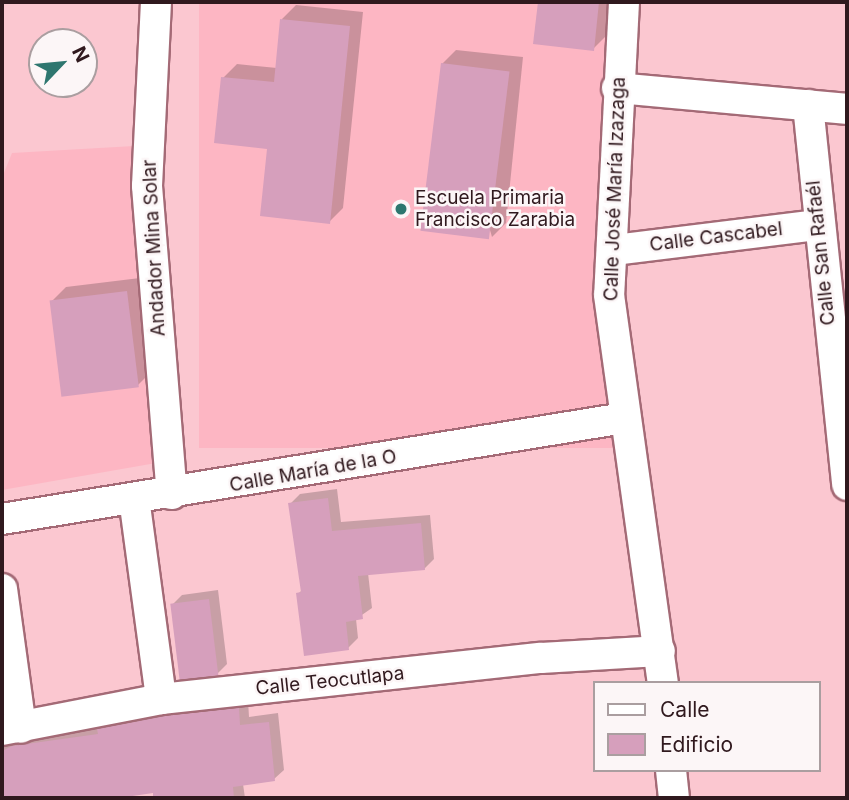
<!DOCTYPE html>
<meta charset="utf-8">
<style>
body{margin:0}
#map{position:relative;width:849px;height:800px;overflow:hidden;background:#fbc7d0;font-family:Inter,sans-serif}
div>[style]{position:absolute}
.built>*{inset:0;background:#fdb6c3;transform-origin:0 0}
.shadow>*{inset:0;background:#0003}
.building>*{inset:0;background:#d69fbc;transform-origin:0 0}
.roads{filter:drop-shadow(2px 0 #a46a76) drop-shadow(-2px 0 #a46a76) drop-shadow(0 2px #a46a76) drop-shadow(0 -2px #a46a76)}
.minor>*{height:30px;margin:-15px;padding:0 15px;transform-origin:15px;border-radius:15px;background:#fff}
.dots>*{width:19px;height:19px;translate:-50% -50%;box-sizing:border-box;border:4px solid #fcf6f7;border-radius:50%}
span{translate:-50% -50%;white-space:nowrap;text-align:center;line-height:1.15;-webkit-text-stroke:5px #fcf6f7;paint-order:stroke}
.street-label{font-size:19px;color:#30191e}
.poi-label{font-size:19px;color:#30191e}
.left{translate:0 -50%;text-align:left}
.frame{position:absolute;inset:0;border:4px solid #30191e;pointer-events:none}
.legend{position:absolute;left:593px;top:681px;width:228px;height:91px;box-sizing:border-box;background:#fcf6f7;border:2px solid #aa9ea0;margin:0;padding:9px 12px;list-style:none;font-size:21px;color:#30191e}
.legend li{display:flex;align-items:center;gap:14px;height:35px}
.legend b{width:35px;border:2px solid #aa9ea0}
.north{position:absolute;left:28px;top:28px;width:70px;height:70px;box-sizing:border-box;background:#fcf6f7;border:2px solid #aa9ea0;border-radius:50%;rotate:64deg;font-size:19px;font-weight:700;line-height:28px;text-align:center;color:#30191e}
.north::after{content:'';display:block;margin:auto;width:24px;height:32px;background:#2e766f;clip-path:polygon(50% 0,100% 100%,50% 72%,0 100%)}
</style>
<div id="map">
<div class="built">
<i style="left:199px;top:2px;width:415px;height:446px"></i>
<i style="clip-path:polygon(134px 146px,156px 463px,2px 490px,2px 178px,12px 153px)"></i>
</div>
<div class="shadow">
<i style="clip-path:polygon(540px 2px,611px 2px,607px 35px,593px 49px,535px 42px)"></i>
<i style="clip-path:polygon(296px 5px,363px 12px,343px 208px,329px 222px,269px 148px,223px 78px,237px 64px,277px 68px,282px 19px)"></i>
<i style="clip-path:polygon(456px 50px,523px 57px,506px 223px,492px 237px,442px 64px)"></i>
<i style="clip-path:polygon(140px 278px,151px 372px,137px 386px,52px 301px,66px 287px)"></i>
<i style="clip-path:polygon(337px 489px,341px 522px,430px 515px,434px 559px,424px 569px,368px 573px,372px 608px,356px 619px,358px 638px,348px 648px,298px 594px,303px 589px,290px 504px,300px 494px)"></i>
<i style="clip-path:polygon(218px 590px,227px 664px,217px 674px,172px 605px,182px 595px)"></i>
<i style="clip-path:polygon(248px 700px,249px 717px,278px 713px,284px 770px,274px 779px,243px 784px,245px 798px,155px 798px,154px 791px,107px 798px,2px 798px,2px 739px)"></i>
</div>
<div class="building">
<i style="clip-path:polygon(538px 2px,599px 2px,594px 51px,533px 44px)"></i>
<i style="clip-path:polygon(280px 19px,350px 26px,330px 224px,260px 216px,267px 149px,214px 143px,221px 77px,274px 82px)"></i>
<i style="left:441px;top:63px;width:69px;height:169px;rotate:7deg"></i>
<i style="left:127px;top:291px;width:97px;height:78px;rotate:83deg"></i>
<i style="clip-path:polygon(328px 498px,332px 531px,421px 523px,425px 570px,358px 576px,363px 619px,346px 622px,349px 650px,304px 656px,296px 593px,301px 592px,288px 503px)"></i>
<i style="left:209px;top:599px;width:77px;height:39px;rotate:83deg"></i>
<i style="clip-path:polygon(239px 708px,240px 725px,269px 722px,275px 781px,233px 787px,234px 798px,153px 798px,153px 793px,119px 798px,2px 798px,2px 751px,12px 746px,98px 734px,97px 729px,164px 716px)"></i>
</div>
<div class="roads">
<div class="minor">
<i style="left:156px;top:2px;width:184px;rotate:92.8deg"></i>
<i style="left:147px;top:186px;width:309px;rotate:85.4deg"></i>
<i style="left:624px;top:2px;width:293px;rotate:92.9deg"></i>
<i style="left:609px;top:295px;width:392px;rotate:82.1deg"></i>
<i style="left:617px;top:88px;width:231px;rotate:5.2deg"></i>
<i style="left:808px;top:105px;width:382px;rotate:84.1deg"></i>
<i style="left:614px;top:250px;width:205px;rotate:-7deg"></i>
<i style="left:134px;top:498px;width:203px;rotate:82.3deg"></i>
<i style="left:2px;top:519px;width:630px;rotate:-9.22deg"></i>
<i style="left:2px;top:589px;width:140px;rotate:82.2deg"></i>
<i style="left:2px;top:730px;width:162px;rotate:-11deg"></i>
<i style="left:161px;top:699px;width:382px;rotate:-6.2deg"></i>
<i style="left:541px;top:658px;width:119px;rotate:-3.4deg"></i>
<i style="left:671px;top:770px;width:28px;rotate:84deg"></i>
</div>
</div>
<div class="dots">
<i style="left:401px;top:209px;background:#2e766f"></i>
</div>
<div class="street-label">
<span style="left:615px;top:189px;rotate:-88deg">Calle José María Izazaga</span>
<span style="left:716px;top:237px;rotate:-7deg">Calle Cascabel</span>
<span style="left:154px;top:248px;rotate:-93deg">Andador Mina Solar</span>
<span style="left:821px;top:253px;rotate:-96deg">Calle San Rafaél</span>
<span style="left:313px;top:471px;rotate:-10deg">Calle María de la O</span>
<span style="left:330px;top:681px;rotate:-6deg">Calle Teocutlapa</span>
</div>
<div class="poi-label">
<span class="left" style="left:415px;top:209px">Escuela Primaria<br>Francisco Zarabia</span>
</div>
<div class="frame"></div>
<ul class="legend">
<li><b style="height:9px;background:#fff"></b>Calle</li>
<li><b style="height:19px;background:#d69fbc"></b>Edificio</li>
</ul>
<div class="north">N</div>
</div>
